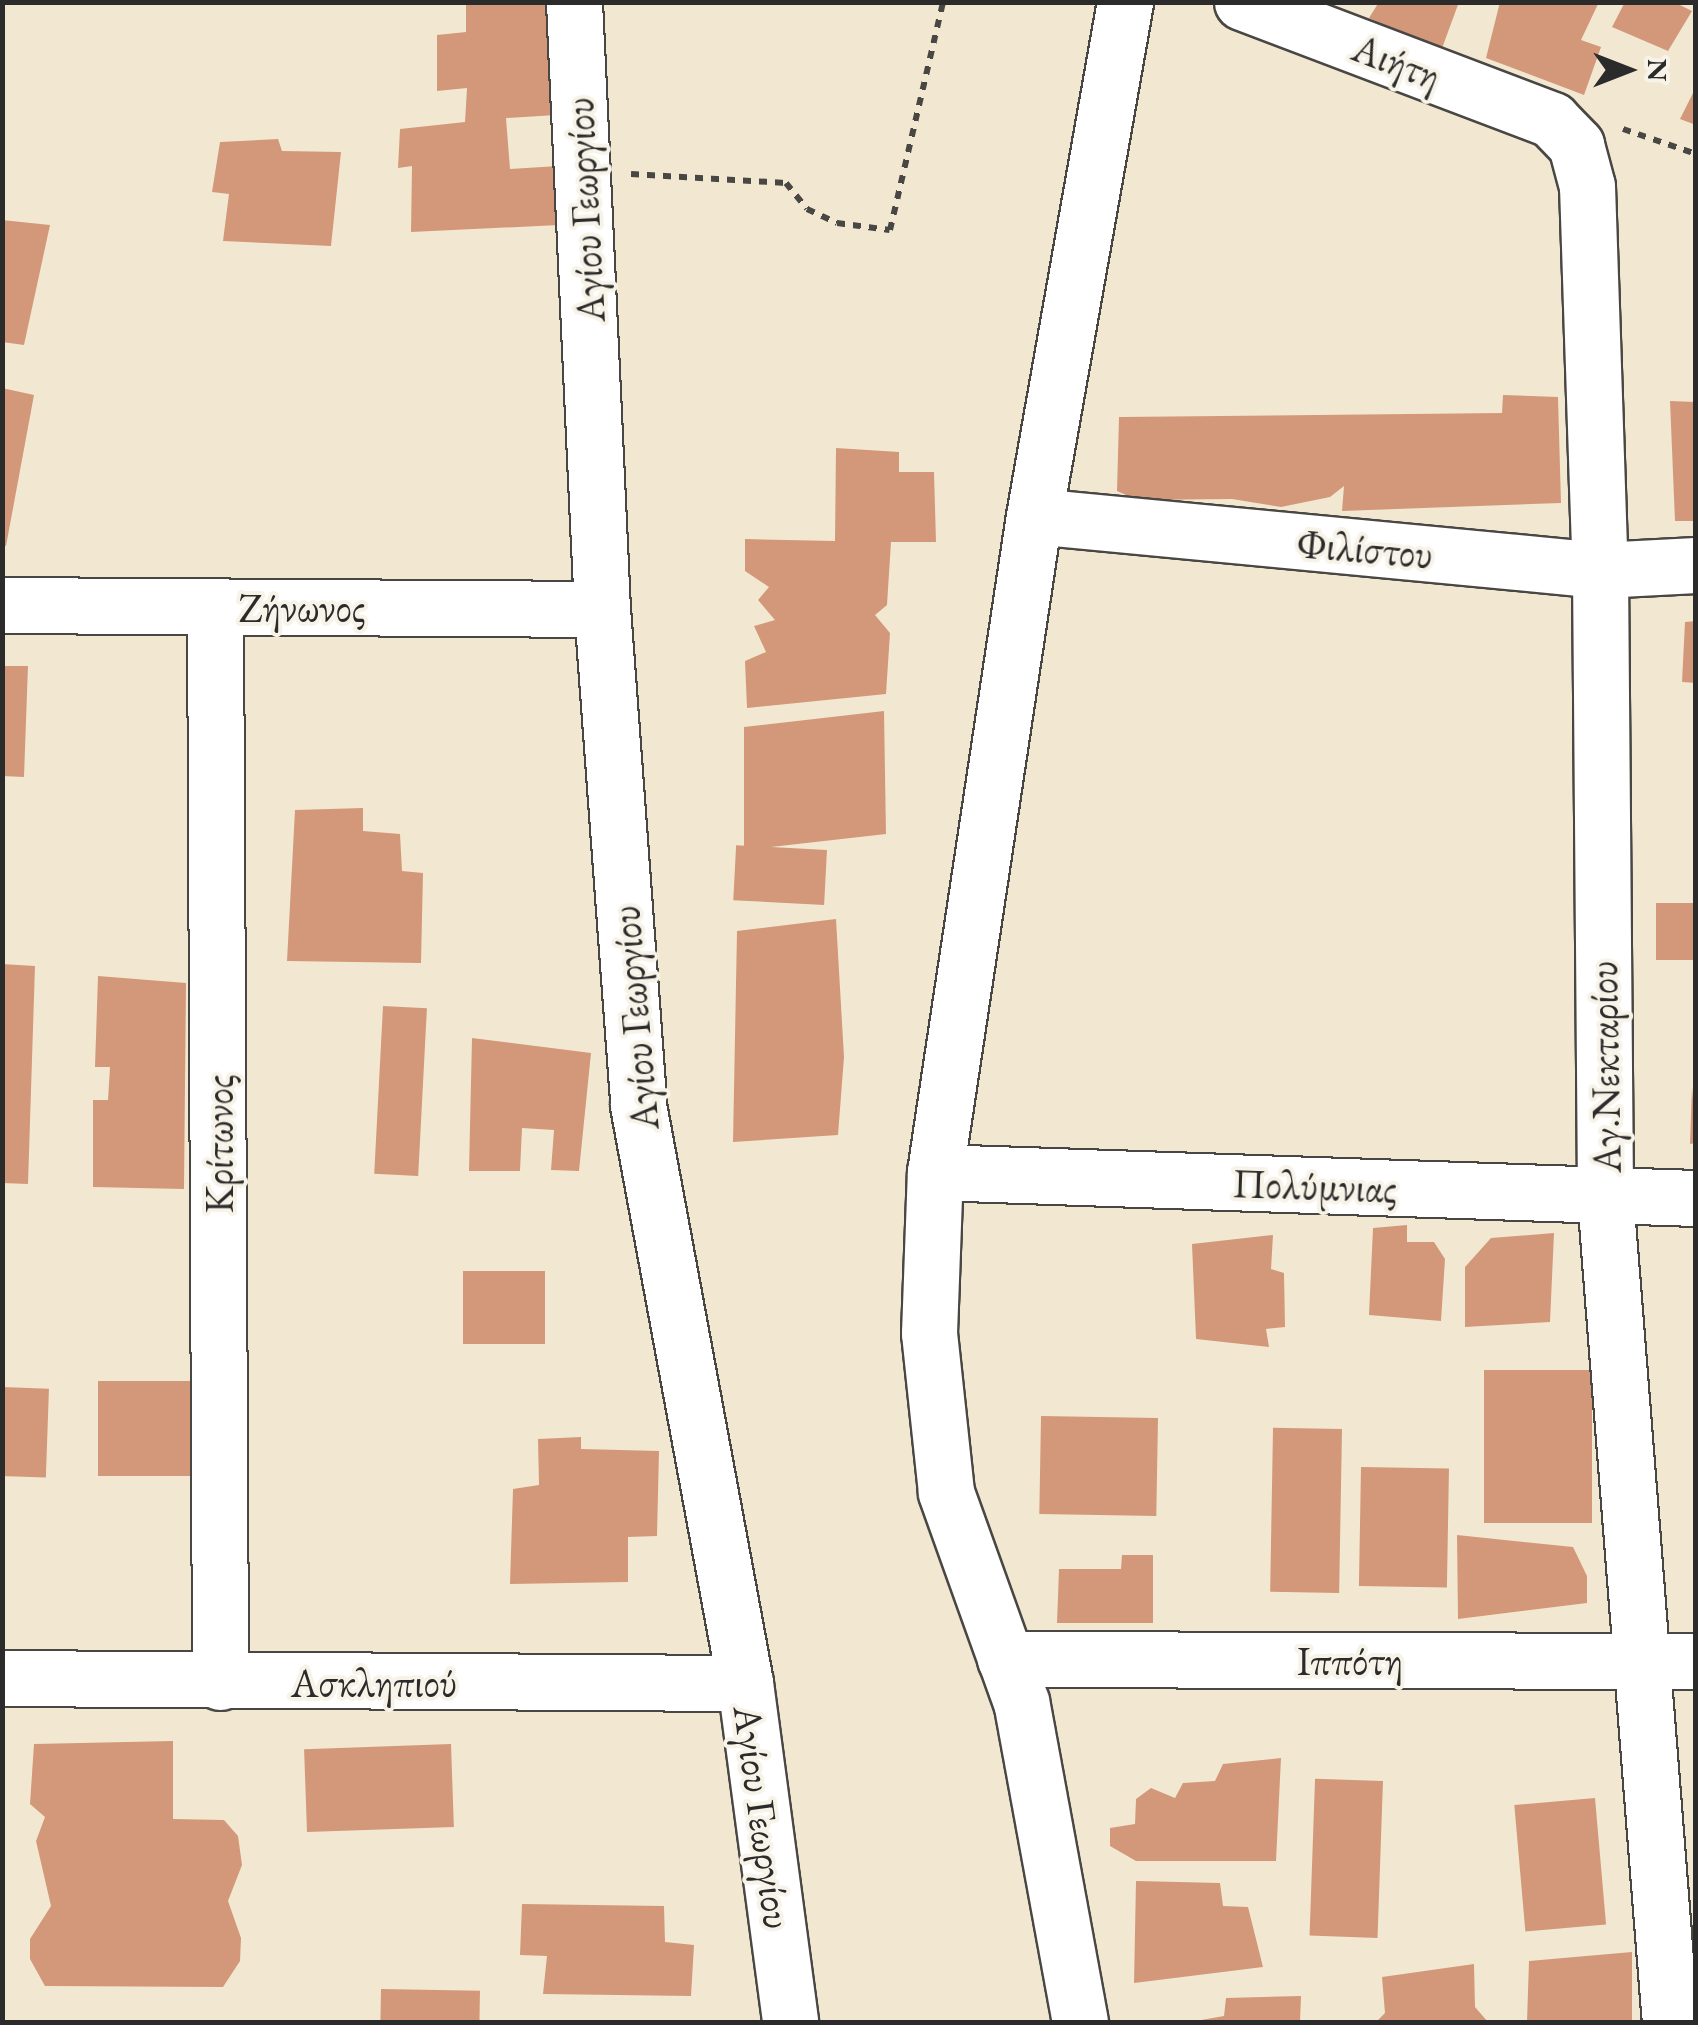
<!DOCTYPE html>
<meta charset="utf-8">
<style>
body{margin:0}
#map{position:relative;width:1698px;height:2025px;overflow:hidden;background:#f2e8d1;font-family:"EB Garamond",serif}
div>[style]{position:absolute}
.building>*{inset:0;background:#d3987a;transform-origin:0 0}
.path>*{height:6px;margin-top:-3px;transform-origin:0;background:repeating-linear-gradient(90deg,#494744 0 8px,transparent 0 16px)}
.roads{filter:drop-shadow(2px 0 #494744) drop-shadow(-2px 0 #494744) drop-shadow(0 2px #494744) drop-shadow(0 -2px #494744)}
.minor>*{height:55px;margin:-27.5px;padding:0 27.5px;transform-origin:27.5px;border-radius:27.5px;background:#fff}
span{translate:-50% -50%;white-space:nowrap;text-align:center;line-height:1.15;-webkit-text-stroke:8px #f7f3e8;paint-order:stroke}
.street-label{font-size:40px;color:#2b2b2b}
.frame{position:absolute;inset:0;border:5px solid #2b2b2b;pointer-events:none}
.north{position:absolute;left:1578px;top:20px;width:100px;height:100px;-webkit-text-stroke:8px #f7f3e8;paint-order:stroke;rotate:90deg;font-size:28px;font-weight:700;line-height:40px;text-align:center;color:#2b2b2b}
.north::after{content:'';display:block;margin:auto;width:35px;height:45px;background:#2b2b2b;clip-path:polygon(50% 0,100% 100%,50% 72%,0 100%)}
</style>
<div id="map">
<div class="building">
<i style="clip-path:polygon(549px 2px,556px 115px,506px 118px,510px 169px,558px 166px,559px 225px,411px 232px,412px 166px,398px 168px,400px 129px,465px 122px,467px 88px,437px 91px,437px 35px,466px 32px,466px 5px)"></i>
<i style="clip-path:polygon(1379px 2px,1459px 2px,1441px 51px,1369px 18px)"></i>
<i style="clip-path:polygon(1500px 2px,1599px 2px,1581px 40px,1601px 47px,1584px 95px,1486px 58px)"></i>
<i style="clip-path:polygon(1625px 2px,1674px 2px,1692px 11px,1668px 51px,1612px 27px)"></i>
<i style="clip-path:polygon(1696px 87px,1696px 125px,1680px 119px)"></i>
<i style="clip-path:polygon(278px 139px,282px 151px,341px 152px,331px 246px,223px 241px,229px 194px,212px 192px,220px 142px)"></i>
<i style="clip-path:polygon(2px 220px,50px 225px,24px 345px,2px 342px)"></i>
<i style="clip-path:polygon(2px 388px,34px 395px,6px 546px,2px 545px)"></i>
<i style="clip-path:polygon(1503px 395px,1558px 397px,1561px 503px,1342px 511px,1344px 486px,1330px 497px,1281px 507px,1232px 499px,1138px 500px,1117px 491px,1119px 417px,1502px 413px)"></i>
<i style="clip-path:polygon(1670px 401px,1696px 402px,1696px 521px,1675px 521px)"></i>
<i style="clip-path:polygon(836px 448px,899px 452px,899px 472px,934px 472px,936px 542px,891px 542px,887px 605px,875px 615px,890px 633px,886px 694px,747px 708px,745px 661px,766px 652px,754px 626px,775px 620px,758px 600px,769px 587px,745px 571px,745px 539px,835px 541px)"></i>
<i style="clip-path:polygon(1696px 621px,1696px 683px,1682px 682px,1685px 622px)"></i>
<i style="clip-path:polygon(2px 666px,28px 666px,24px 777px,2px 776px)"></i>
<i style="clip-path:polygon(884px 711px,886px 834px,744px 850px,744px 727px)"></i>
<i style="clip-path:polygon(363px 808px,363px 831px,400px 834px,402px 871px,423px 873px,421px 963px,287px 961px,295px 810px)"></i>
<i style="left:827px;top:850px;width:55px;height:91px;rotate:93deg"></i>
<i style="left:1696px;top:903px;width:57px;height:40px;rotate:90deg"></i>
<i style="clip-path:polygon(836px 919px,844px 1057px,838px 1135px,733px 1142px,737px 931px)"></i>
<i style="clip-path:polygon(2px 964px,35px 966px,28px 1184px,2px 1183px)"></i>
<i style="clip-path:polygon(98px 976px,186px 983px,184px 1189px,93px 1187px,93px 1100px,108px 1100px,110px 1067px,95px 1067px)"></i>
<i style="left:383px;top:1006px;width:44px;height:168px;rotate:3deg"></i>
<i style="clip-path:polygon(472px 1038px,591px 1053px,579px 1171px,551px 1170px,554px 1130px,522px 1128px,520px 1171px,469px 1171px)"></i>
<i style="clip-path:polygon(1692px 1087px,1696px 1143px,1690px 1144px)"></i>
<i style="clip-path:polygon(1407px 1225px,1407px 1242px,1434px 1242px,1445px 1259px,1441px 1321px,1369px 1315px,1373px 1228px)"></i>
<i style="clip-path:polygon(1554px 1233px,1550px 1322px,1465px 1327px,1465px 1267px,1491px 1238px)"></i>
<i style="clip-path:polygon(1273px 1235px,1271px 1269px,1284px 1273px,1285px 1327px,1266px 1329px,1269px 1347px,1196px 1339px,1192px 1244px)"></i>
<i style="left:463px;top:1271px;width:82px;height:73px"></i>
<i style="left:1592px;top:1370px;width:153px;height:108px;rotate:90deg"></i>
<i style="left:98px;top:1381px;width:105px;height:95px"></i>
<i style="left:2px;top:1387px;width:47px;height:89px;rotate:2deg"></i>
<i style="left:1158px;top:1418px;width:98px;height:117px;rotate:91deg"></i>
<i style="left:1342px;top:1429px;width:164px;height:69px;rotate:91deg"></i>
<i style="clip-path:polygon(581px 1437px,581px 1449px,659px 1451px,657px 1536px,628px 1537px,628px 1582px,510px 1584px,513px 1489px,539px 1485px,538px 1439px)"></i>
<i style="left:1361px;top:1467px;width:88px;height:119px;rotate:1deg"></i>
<i style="clip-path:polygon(1457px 1535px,1573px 1547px,1587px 1576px,1587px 1603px,1458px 1619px)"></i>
<i style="clip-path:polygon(1122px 1555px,1153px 1555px,1153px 1623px,1057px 1623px,1059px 1569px,1121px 1569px)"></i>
<i style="clip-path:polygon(173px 1741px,173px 1819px,224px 1820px,238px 1836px,242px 1865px,228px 1901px,241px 1938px,240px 1961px,223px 1987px,45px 1986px,30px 1959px,30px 1939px,51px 1906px,36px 1841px,45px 1817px,30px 1804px,34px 1744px)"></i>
<i style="left:451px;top:1744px;width:83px;height:147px;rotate:88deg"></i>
<i style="clip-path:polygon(1281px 1758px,1276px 1861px,1136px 1861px,1110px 1846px,1110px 1828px,1135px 1824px,1136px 1799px,1151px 1788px,1175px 1798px,1183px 1783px,1215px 1781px,1223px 1764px)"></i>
<i style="left:1383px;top:1781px;width:157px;height:68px;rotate:92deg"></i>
<i style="left:1595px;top:1798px;width:127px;height:81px;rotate:85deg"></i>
<i style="clip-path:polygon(1136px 1881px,1220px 1883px,1223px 1906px,1248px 1907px,1263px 1967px,1134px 1983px)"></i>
<i style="clip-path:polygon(522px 1904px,664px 1906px,665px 1942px,694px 1945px,691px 1996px,543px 1994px,547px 1956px,520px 1955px)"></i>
<i style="clip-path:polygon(1632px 1952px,1632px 2022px,1527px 2022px,1529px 1961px)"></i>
<i style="clip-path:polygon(1474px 1964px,1475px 2007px,1488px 2022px,1376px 2022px,1385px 2013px,1382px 1977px)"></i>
<i style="left:381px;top:1989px;width:99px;height:33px;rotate:1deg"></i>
<i style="clip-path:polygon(1301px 1996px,1300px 2022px,1190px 2022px,1224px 2016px,1226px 1998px)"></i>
</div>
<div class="path">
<i style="left:1623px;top:129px;width:77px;rotate:18.9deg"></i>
<i style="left:631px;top:174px;width:155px;rotate:3.3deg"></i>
<i style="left:786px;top:183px;width:33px;rotate:51deg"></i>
<i style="left:807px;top:209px;width:33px;rotate:25deg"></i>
<i style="left:837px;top:223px;width:53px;rotate:7.5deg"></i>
<i style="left:890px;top:230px;width:234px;rotate:-76.9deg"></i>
</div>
<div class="roads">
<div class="minor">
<i style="left:574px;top:2px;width:608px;rotate:87.36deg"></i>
<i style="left:602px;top:609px;width:497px;rotate:85.8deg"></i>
<i style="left:638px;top:1105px;width:588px;rotate:79.51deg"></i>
<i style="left:745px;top:1683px;width:342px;rotate:82.4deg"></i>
<i style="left:1242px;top:2px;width:332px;rotate:20.8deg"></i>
<i style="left:1552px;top:120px;width:35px;rotate:46deg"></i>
<i style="left:1576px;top:145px;width:42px;rotate:75deg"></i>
<i style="left:1587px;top:186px;width:384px;rotate:88.1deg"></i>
<i style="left:1600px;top:570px;width:627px;rotate:89.54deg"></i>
<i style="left:1605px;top:1197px;width:828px;rotate:85.5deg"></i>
<i style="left:1034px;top:516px;width:569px;rotate:5.45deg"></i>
<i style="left:1600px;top:570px;width:96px;rotate:-3deg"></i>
<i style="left:2px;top:605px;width:600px;rotate:0.38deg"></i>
<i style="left:215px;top:606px;width:1076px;rotate:89.73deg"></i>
<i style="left:935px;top:1172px;width:761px;rotate:1.96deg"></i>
<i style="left:1005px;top:1659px;width:691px;rotate:0.17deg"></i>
<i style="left:2px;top:1678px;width:743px;rotate:0.39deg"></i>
<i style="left:1080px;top:2022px;width:325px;rotate:-100.4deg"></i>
<i style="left:1021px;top:1702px;width:223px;rotate:-109.7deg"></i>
<i style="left:946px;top:1492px;width:160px;rotate:-96.1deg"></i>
<i style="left:929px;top:1333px;width:161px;rotate:-87.9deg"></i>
<i style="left:935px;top:1172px;width:663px;rotate:-81.42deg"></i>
<i style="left:1034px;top:516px;width:522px;rotate:-79.96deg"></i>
</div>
</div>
<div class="street-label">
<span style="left:1397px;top:61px;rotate:21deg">Αιήτη</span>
<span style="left:584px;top:210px;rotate:-93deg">Αγίου Γεωργίου</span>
<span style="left:1365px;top:548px;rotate:5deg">Φιλίστου</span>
<span style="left:302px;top:607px">Ζήνωνος</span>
<span style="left:634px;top:1018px;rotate:-95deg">Αγίου Γεωργίου</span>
<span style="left:1604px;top:1067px;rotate:-91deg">Αγ.Νεκταρίου</span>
<span style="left:218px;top:1144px;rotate:-90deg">Κρίτωνος</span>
<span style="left:1315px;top:1185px;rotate:2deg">Πολύμνιας</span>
<span style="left:1350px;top:1660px">Ιππότη</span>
<span style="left:374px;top:1682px">Ασκληπιού</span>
<span style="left:763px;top:1817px;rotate:82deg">Αγίου Γεωργίου</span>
</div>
<div class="frame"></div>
<div class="north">N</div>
</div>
